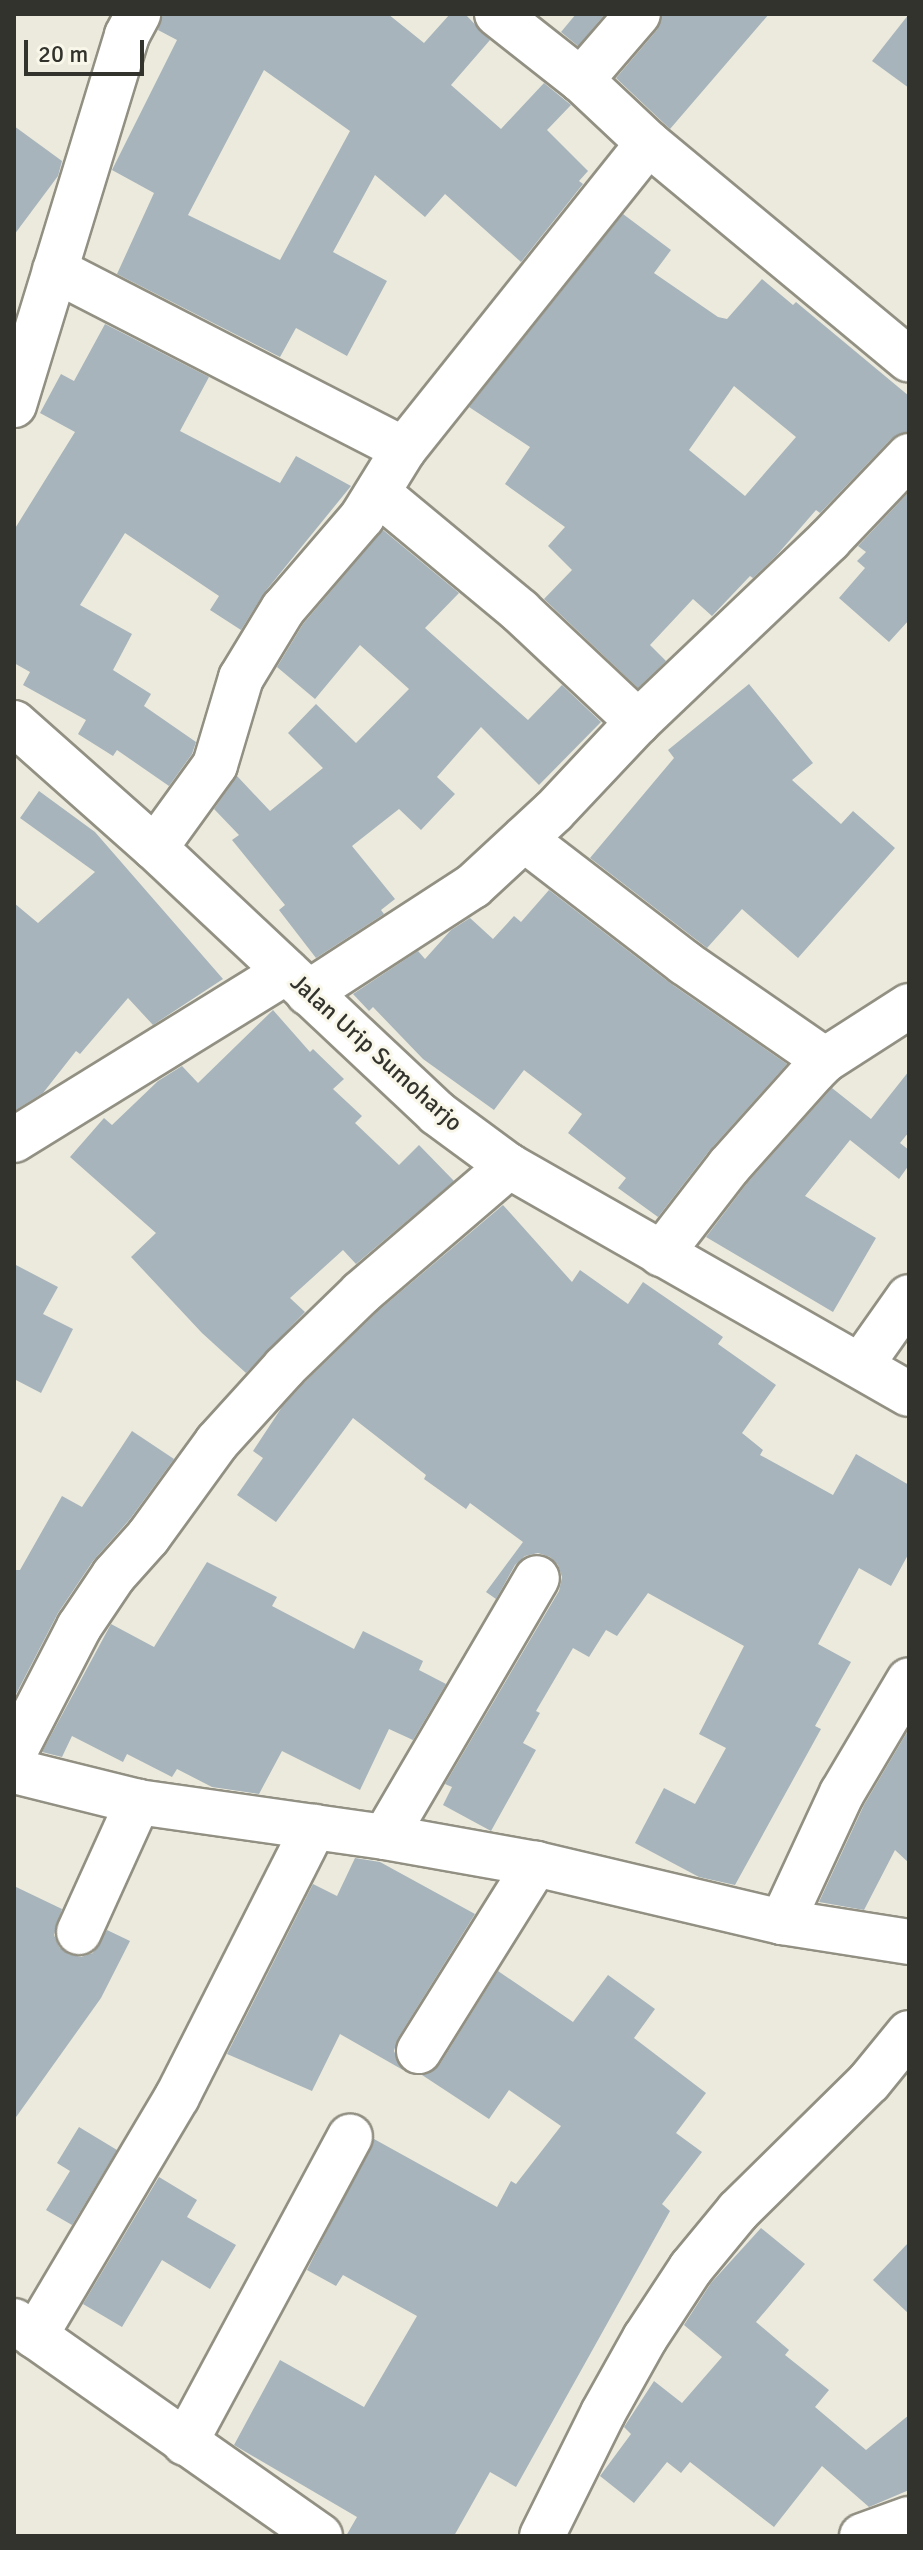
<!DOCTYPE html>
<style>
body{margin:0}
#map{position:relative;width:923px;height:2550px;overflow:hidden;background:#eceadc;font-family:Signika,sans-serif}
div>[style]{position:absolute}
.building>*{inset:0;background:#a7b4bc}
.roads{filter:drop-shadow(2px 0 #929083) drop-shadow(-2px 0 #929083) drop-shadow(0 2px #929083) drop-shadow(0 -2px #929083)}
.minor>*{height:44px;margin:-22px;padding:0 22px;transform-origin:22px;border-radius:22px;background:#fff}
.major>*{height:44px;margin:-22px;padding:0 22px;transform-origin:22px;border-radius:22px;background:#fff}
span{translate:-50% -50%;white-space:nowrap;text-align:center;line-height:1.15;-webkit-text-stroke:6px #f9f7e9;paint-order:stroke}
.street-label{font-size:24px;color:#33332d}
.frame{position:absolute;inset:0;border:16px solid #33332d;pointer-events:none}
.scale{position:absolute;left:24px;top:40px;width:120px;height:36px;box-sizing:border-box;border:4px solid #33332d;border-top:0;padding-left:10px;font-size:24px;line-height:28px;white-space:nowrap;color:#33332d;-webkit-text-stroke:6px #f9f7e9;paint-order:stroke}
</style>
<div id="map">
<div class="building">
<i style="clip-path:polygon(evenodd,163px 14px,388px 14px,424px 43px,450px 14px,465px 14px,490px 40px,451px 85px,501px 129px,544px 83px,571px 105px,547px 130px,588px 171px,579px 181px,583px 184px,521px 262px,445px 194px,425px 217px,375px 175px,333px 252px,387px 281px,347px 356px,296px 328px,280px 357px,117px 274px,154px 193px,112px 170px,177px 40px,158px 30px,163px 14px,264px 70px,350px 131px,280px 260px,188px 215px,264px 70px)"></i>
<i style="clip-path:polygon(576px 14px,605px 14px,578px 46px,561px 32px)"></i>
<i style="clip-path:polygon(662px 14px,769px 14px,670px 129px,616px 78px,657px 30px)"></i>
<i style="clip-path:polygon(909px 14px,909px 88px,872px 61px)"></i>
<i style="clip-path:polygon(14px 126px,62px 161px,58px 176px,14px 235px)"></i>
<i style="clip-path:polygon(evenodd,623px 214px,671px 250px,654px 273px,718px 317px,727px 319px,762px 279px,793px 305px,796px 302px,909px 396px,909px 432px,891px 439px,820px 513px,816px 510px,776px 556px,753px 578px,750px 576px,712px 616px,693px 599px,650px 645px,666px 661px,638px 688px,544px 599px,572px 570px,548px 546px,565px 527px,505px 484px,530px 447px,469px 407px,623px 214px,734px 386px,796px 437px,745px 496px,689px 450px,734px 386px)"></i>
<i style="clip-path:polygon(105px 324px,209px 377px,180px 431px,280px 483px,296px 456px,351px 486px,264px 593px,241px 630px,210px 610px,219px 596px,125px 533px,80px 605px,132px 634px,113px 670px,151px 694px,144px 706px,196px 742px,192px 754px,169px 786px,117px 750px,113px 756px,78px 734px,86px 720px,23px 685px,30px 672px,14px 663px,14px 530px,75px 432px,40px 413px,61px 374px,74px 381px)"></i>
<i style="clip-path:polygon(909px 492px,909px 620px,889px 642px,839px 598px,865px 568px,857px 561px,866px 552px,858px 546px)"></i>
<i style="clip-path:polygon(383px 530px,459px 593px,425px 628px,528px 720px,562px 685px,601px 722px,539px 785px,481px 727px,437px 777px,455px 794px,421px 830px,399px 809px,352px 846px,395px 899px,381px 910px,384px 914px,316px 958px,279px 910px,285px 905px,232px 840px,239px 835px,214px 809px,237px 776px,270px 811px,323px 768px,288px 733px,316px 704px,356px 743px,409px 689px,360px 645px,315px 699px,277px 667px,303px 624px)"></i>
<i style="clip-path:polygon(749px 684px,813px 763px,792px 780px,841px 824px,853px 811px,895px 848px,798px 958px,742px 909px,707px 948px,590px 858px,674px 758px,668px 750px)"></i>
<i style="clip-path:polygon(39px 791px,95px 832px,223px 979px,153px 1025px,128px 998px,80px 1054px,76px 1051px,43px 1093px,14px 1111px,14px 903px,38px 923px,95px 872px,20px 818px)"></i>
<i style="clip-path:polygon(549px 890px,670px 983px,787px 1064px,709px 1151px,658px 1217px,618px 1188px,626px 1178px,568px 1133px,582px 1114px,524px 1070px,494px 1110px,423px 1059px,373px 1007px,369px 1011px,353px 994px,418px 951px,425px 959px,451px 930px,470px 918px,493px 939px,514px 916px,521px 922px)"></i>
<i style="clip-path:polygon(273px 1010px,310px 1052px,313px 1049px,344px 1079px,333px 1089px,362px 1116px,355px 1123px,399px 1165px,419px 1145px,454px 1181px,356px 1264px,343px 1250px,290px 1298px,305px 1312px,246px 1373px,202px 1333px,131px 1257px,156px 1233px,70px 1157px,104px 1118px,112px 1125px,158px 1081px,182px 1066px,198px 1083px)"></i>
<i style="clip-path:polygon(909px 1071px,909px 1132px,900px 1143px,909px 1150px,909px 1165px,899px 1179px,850px 1140px,805px 1196px,876px 1238px,833px 1312px,706px 1237px,748px 1182px,832px 1088px,871px 1119px)"></i>
<i style="clip-path:polygon(503px 1205px,572px 1282px,580px 1270px,628px 1304px,643px 1282px,723px 1337px,718px 1344px,776px 1385px,742px 1433px,763px 1450px,760px 1455px,833px 1495px,856px 1454px,909px 1485px,909px 1553px,891px 1586px,859px 1568px,818px 1644px,851px 1662px,815px 1726px,821px 1729px,735px 1885px,699px 1877px,635px 1843px,664px 1788px,695px 1804px,726px 1748px,699px 1734px,744px 1646px,648px 1593px,617px 1636px,606px 1630px,589px 1657px,573px 1648px,536px 1711px,540px 1713px,523px 1743px,536px 1750px,491px 1831px,443px 1805px,452px 1787px,445px 1784px,559px 1591px,562px 1577px,558px 1565px,550px 1557px,538px 1553px,525px 1556px,515px 1565px,496px 1599px,486px 1592px,523px 1542px,470px 1503px,466px 1509px,424px 1479px,426px 1475px,353px 1418px,276px 1522px,237px 1495px,263px 1458px,253px 1451px,282px 1407px,303px 1384px,378px 1311px)"></i>
<i style="clip-path:polygon(14px 1264px,58px 1287px,43px 1314px,73px 1329px,41px 1393px,14px 1379px)"></i>
<i style="clip-path:polygon(132px 1431px,174px 1459px,130px 1519px,93px 1561px,58px 1613px,14px 1698px,14px 1570px,20px 1570px,62px 1496px,82px 1507px)"></i>
<i style="clip-path:polygon(207px 1562px,277px 1597px,272px 1606px,354px 1649px,363px 1631px,423px 1661px,419px 1670px,446px 1684px,413px 1740px,389px 1729px,360px 1790px,282px 1751px,259px 1794px,212px 1787px,177px 1769px,172px 1777px,127px 1754px,123px 1762px,72px 1736px,62px 1757px,42px 1752px,111px 1624px,154px 1647px)"></i>
<i style="clip-path:polygon(909px 1729px,909px 1863px,895px 1850px,864px 1910px,819px 1902px,864px 1805px)"></i>
<i style="clip-path:polygon(355px 1858px,380px 1862px,475px 1914px,398px 2038px,394px 2051px,403px 2070px,340px 2034px,312px 2091px,227px 2054px,313px 1884px,337px 1896px)"></i>
<i style="clip-path:polygon(14px 1886px,62px 1909px,54px 1935px,59px 1947px,68px 1954px,81px 1957px,93px 1953px,107px 1930px,130px 1941px,101px 1998px,14px 2120px)"></i>
<i style="clip-path:polygon(498px 1971px,573px 2022px,608px 1975px,655px 2009px,634px 2038px,706px 2093px,676px 2133px,702px 2152px,662px 2204px,670px 2211px,516px 2487px,490px 2472px,454px 2536px,346px 2536px,357px 2517px,234px 2445px,280px 2360px,364px 2407px,417px 2316px,343px 2275px,336px 2286px,307px 2270px,374px 2139px,497px 2207px,511px 2181px,516px 2184px,561px 2126px,509px 2090px,489px 2119px,422px 2075px,440px 2064px)"></i>
<i style="clip-path:polygon(79px 2127px,117px 2150px,72px 2225px,46px 2210px,70px 2171px,57px 2163px)"></i>
<i style="clip-path:polygon(159px 2177px,197px 2200px,187px 2217px,236px 2245px,210px 2289px,162px 2260px,122px 2327px,83px 2304px)"></i>
<i style="clip-path:polygon(761px 2228px,805px 2264px,756px 2322px,789px 2350px,785px 2355px,829px 2390px,815px 2407px,866px 2450px,909px 2415px,909px 2490px,869px 2507px,822px 2466px,774px 2527px,690px 2462px,681px 2473px,667px 2462px,634px 2503px,600px 2476px,631px 2434px,624px 2427px,654px 2381px,682px 2403px,722px 2357px,684px 2325px,711px 2283px)"></i>
<i style="clip-path:polygon(909px 2242px,909px 2314px,873px 2280px)"></i>
</div>
<div class="roads">
<div class="minor">
<i style="left:497px;top:14px;width:107px;rotate:38.2deg"></i>
<i style="left:581px;top:80px;width:92px;rotate:43.2deg"></i>
<i style="left:648px;top:143px;width:339px;rotate:39.7deg"></i>
<i style="left:581px;top:80px;width:87px;rotate:-49.2deg"></i>
<i style="left:55px;top:270px;width:392px;rotate:27.2deg"></i>
<i style="left:14px;top:405px;width:387px;rotate:-73deg"></i>
<i style="left:127px;top:35px;width:24px;rotate:-62deg"></i>
<i style="left:378px;top:493px;width:185px;rotate:39.7deg"></i>
<i style="left:520px;top:611px;width:162px;rotate:43.2deg"></i>
<i style="left:524px;top:839px;width:203px;rotate:37.6deg"></i>
<i style="left:685px;top:963px;width:170px;rotate:34.7deg"></i>
<i style="left:155px;top:848px;width:102px;rotate:-54.1deg"></i>
<i style="left:215px;top:765px;width:91px;rotate:-73.4deg"></i>
<i style="left:241px;top:678px;width:81px;rotate:-58.7deg"></i>
<i style="left:283px;top:609px;width:121px;rotate:-49.3deg"></i>
<i style="left:362px;top:517px;width:80px;rotate:-58.3deg"></i>
<i style="left:404px;top:449px;width:391px;rotate:-51.4deg"></i>
<i style="left:308px;top:993px;width:197px;rotate:-33deg"></i>
<i style="left:473px;top:886px;width:110px;rotate:-42.8deg"></i>
<i style="left:554px;top:811px;width:122px;rotate:-46.7deg"></i>
<i style="left:638px;top:722px;width:264px;rotate:-43.6deg"></i>
<i style="left:829px;top:540px;width:116px;rotate:-46.4deg"></i>
<i style="left:14px;top:1140px;width:320px;rotate:-31.7deg"></i>
<i style="left:661px;top:1254px;width:111px;rotate:-52.3deg"></i>
<i style="left:729px;top:1166px;width:127px;rotate:-48.2deg"></i>
<i style="left:814px;top:1071px;width:16px;rotate:-45deg"></i>
<i style="left:825px;top:1060px;width:100px;rotate:-32.7deg"></i>
<i style="left:861px;top:1365px;width:83px;rotate:-54.8deg"></i>
<i style="left:14px;top:1753px;width:142px;rotate:-62.7deg"></i>
<i style="left:79px;top:1627px;width:63px;rotate:-56.1deg"></i>
<i style="left:114px;top:1575px;width:51px;rotate:-48.2deg"></i>
<i style="left:148px;top:1537px;width:117px;rotate:-54deg"></i>
<i style="left:217px;top:1442px;width:101px;rotate:-47.8deg"></i>
<i style="left:285px;top:1367px;width:106px;rotate:-44.2deg"></i>
<i style="left:361px;top:1293px;width:195px;rotate:-40.6deg"></i>
<i style="left:14px;top:1771px;width:128px;rotate:14deg"></i>
<i style="left:138px;top:1802px;width:249px;rotate:8.1deg"></i>
<i style="left:385px;top:1837px;width:153px;rotate:10.1deg"></i>
<i style="left:536px;top:1864px;width:253px;rotate:13.3deg"></i>
<i style="left:782px;top:1922px;width:129px;rotate:8.9deg"></i>
<i style="left:385px;top:1837px;width:300px;rotate:-59.6deg"></i>
<i style="left:782px;top:1922px;width:142px;rotate:-65.1deg"></i>
<i style="left:842px;top:1793px;width:131px;rotate:-59.3deg"></i>
<i style="left:79px;top:1932px;width:143px;rotate:-65.6deg"></i>
<i style="left:419px;top:2051px;width:221px;rotate:-58deg"></i>
<i style="left:14px;top:2321px;width:374px;rotate:35.1deg"></i>
<i style="left:35px;top:2336px;width:278px;rotate:-59.3deg"></i>
<i style="left:177px;top:2097px;width:303px;rotate:-63.1deg"></i>
<i style="left:185px;top:2443px;width:348px;rotate:-61.7deg"></i>
<i style="left:542px;top:2536px;width:137px;rotate:-63.6deg"></i>
<i style="left:603px;top:2413px;width:86px;rotate:-60.8deg"></i>
<i style="left:645px;top:2338px;width:84px;rotate:-56.7deg"></i>
<i style="left:691px;top:2268px;width:74px;rotate:-50.5deg"></i>
<i style="left:738px;top:2211px;width:184px;rotate:-44.6deg"></i>
<i style="left:869px;top:2082px;width:63px;rotate:-50.8deg"></i>
<i style="left:862px;top:2536px;width:50px;rotate:-19.9deg"></i>
</div>
<div class="major">
<i style="left:14px;top:723px;width:188px;rotate:41.6deg"></i>
<i style="left:155px;top:848px;width:387px;rotate:43.2deg"></i>
<i style="left:437px;top:1113px;width:89px;rotate:36.4deg"></i>
<i style="left:509px;top:1166px;width:460px;rotate:29.7deg"></i>
</div>
</div>
<div class="street-label">
<span style="left:376px;top:1053px;rotate:42deg">Jalan Urip Sumoharjo</span>
</div>
<div class="frame"></div>
<div class="scale">20 m</div>
</div>
